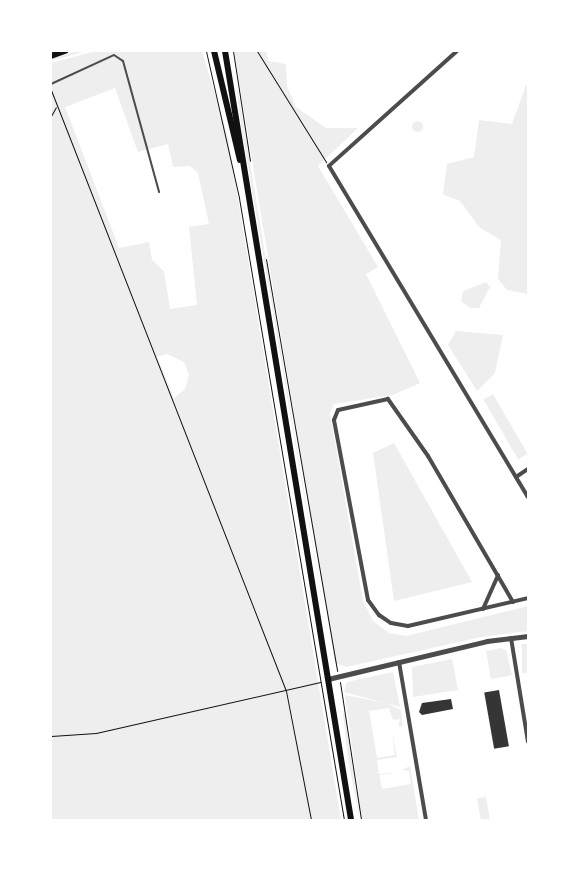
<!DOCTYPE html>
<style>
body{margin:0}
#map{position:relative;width:579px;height:871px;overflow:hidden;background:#fff;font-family:Helvetica,sans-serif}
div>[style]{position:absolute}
.green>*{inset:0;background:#eee;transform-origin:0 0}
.round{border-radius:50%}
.building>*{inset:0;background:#353535;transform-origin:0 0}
.path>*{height:1px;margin:-0.5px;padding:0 0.5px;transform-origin:0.5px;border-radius:0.5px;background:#111}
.service>*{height:2px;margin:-1px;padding:0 1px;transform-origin:1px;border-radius:1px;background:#4c4c4c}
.minor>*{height:4px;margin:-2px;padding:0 2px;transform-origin:2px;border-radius:2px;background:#4c4c4c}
.tertiary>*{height:4.5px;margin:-2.25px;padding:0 2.25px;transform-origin:2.25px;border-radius:2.25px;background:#4c4c4c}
.secondary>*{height:5.5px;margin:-2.75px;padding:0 2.75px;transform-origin:2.75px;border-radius:2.75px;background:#111}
.primary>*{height:6px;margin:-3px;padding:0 3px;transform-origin:3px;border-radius:3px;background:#111}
span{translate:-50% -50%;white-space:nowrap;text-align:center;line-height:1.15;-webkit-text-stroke:3px #fff;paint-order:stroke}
.frame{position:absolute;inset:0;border:52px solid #fff;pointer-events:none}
</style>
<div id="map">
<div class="green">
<i style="clip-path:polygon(76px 51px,86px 51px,51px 61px,51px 59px)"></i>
<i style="clip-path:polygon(evenodd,96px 51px,202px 51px,227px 133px,341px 820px,51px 820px,51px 63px,96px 51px,115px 88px,138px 152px,168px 144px,173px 167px,190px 166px,198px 173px,209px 224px,189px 227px,197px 305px,170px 309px,164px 271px,152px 260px,149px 242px,119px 248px,65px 107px,115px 88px,96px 51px,167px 354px,184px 362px,189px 375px,185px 389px,174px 398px,157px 357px,167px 354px)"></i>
<i style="clip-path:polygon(234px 51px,266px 51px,269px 61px,286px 64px,287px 86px,296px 107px,326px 128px,358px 128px,318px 166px,378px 267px,366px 274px,420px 383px,393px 395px,334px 404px,330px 413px,363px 601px,373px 621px,389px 633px,406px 636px,528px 606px,528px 631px,481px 637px,346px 667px,335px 663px)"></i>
<i style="clip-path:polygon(526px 85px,528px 86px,528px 294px,507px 290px,498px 279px,501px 240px,480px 228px,460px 201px,443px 194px,447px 164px,474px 157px,479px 120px,512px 124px)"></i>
<i style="clip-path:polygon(237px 90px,238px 90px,332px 660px,241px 125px)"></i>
<i class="round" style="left:411.5px;top:120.5px;width:11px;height:11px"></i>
<i style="clip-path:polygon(486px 282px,490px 287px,479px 308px,470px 308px,461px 301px,463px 291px)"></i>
<i style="clip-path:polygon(456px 331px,503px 335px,495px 373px,477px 391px,448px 345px)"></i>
<i style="left:493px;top:394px;width:69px;height:11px;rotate:60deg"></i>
<i style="clip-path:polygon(394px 443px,472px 582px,394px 601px,373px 453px)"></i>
<i style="left:522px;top:644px;width:6px;height:29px"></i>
<i style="clip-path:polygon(501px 648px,506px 650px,512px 675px,491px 679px,486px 651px)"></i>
<i style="clip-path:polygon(452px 659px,458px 690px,413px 697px,412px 667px)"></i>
<i style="clip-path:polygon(393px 672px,400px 707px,344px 692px,347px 682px)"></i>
<i style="clip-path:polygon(345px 695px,386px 703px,401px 710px,403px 726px,398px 727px,400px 719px,393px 720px,389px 708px,369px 711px,377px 758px,395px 755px,392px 731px,397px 757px,377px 760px,379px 774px,399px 772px,380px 775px,380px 779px,382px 789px,411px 784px,409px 771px,402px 770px,410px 766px,419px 820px,362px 820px)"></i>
<i style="clip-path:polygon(343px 713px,345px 713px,360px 820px,348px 760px)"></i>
<i style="left:486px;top:797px;width:23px;height:9px;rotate:80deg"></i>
</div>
<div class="building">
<i style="left:499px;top:690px;width:57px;height:15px;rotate:80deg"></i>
<i style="clip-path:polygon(451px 699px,453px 709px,422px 715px,419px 712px,422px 703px)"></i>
</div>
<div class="path">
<i style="left:206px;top:51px;width:151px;rotate:77.3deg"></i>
<i style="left:239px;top:198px;width:631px;rotate:80.42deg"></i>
<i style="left:233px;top:51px;width:111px;rotate:81.2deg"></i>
<i style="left:257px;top:51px;width:131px;rotate:58.1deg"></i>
<i style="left:51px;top:90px;width:645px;rotate:68.64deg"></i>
<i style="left:286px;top:691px;width:131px;rotate:79deg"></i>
<i style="left:51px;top:116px;width:10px;rotate:-61deg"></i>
<i style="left:266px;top:259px;width:418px;rotate:80.2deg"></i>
<i style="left:340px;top:682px;width:140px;rotate:81.3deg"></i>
<i style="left:51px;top:736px;width:45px;rotate:-3.8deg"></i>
<i style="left:96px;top:733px;width:230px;rotate:-12.8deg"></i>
</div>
<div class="service">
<i style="left:51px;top:84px;width:69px;rotate:-24.7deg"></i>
<i style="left:114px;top:55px;width:11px;rotate:34deg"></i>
<i style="left:123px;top:61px;width:136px;rotate:74.6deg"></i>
</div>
<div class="minor">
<i style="left:457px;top:51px;width:172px;rotate:138.1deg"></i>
<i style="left:329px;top:166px;width:386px;rotate:59deg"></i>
<i style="left:516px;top:477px;width:14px;rotate:-34deg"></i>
<i style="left:513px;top:602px;width:169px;rotate:-120.2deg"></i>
<i style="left:428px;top:456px;width:70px;rotate:-125.1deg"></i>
<i style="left:388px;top:399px;width:51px;rotate:167.6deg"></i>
<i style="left:338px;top:410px;width:11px;rotate:112deg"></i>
<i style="left:334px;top:420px;width:183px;rotate:79.3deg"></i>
<i style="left:368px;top:600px;width:19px;rotate:54deg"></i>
<i style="left:379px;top:615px;width:14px;rotate:34deg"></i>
<i style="left:391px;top:623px;width:17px;rotate:10deg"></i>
<i style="left:408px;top:626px;width:123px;rotate:-13.1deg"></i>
<i style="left:483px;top:609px;width:37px;rotate:-66deg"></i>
<i style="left:511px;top:638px;width:105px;rotate:80.7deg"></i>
<i style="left:399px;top:662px;width:160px;rotate:80.3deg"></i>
</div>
<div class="tertiary">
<i style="left:328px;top:679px;width:163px;rotate:-13.4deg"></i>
<i style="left:487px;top:641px;width:41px;rotate:-7deg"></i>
</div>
<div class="secondary">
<i style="left:51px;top:56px;width:15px;rotate:-20deg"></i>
</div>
<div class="primary">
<i style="left:214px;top:51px;width:112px;rotate:76.6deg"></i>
<i style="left:225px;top:51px;width:779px;rotate:80.69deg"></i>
</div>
<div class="frame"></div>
</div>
